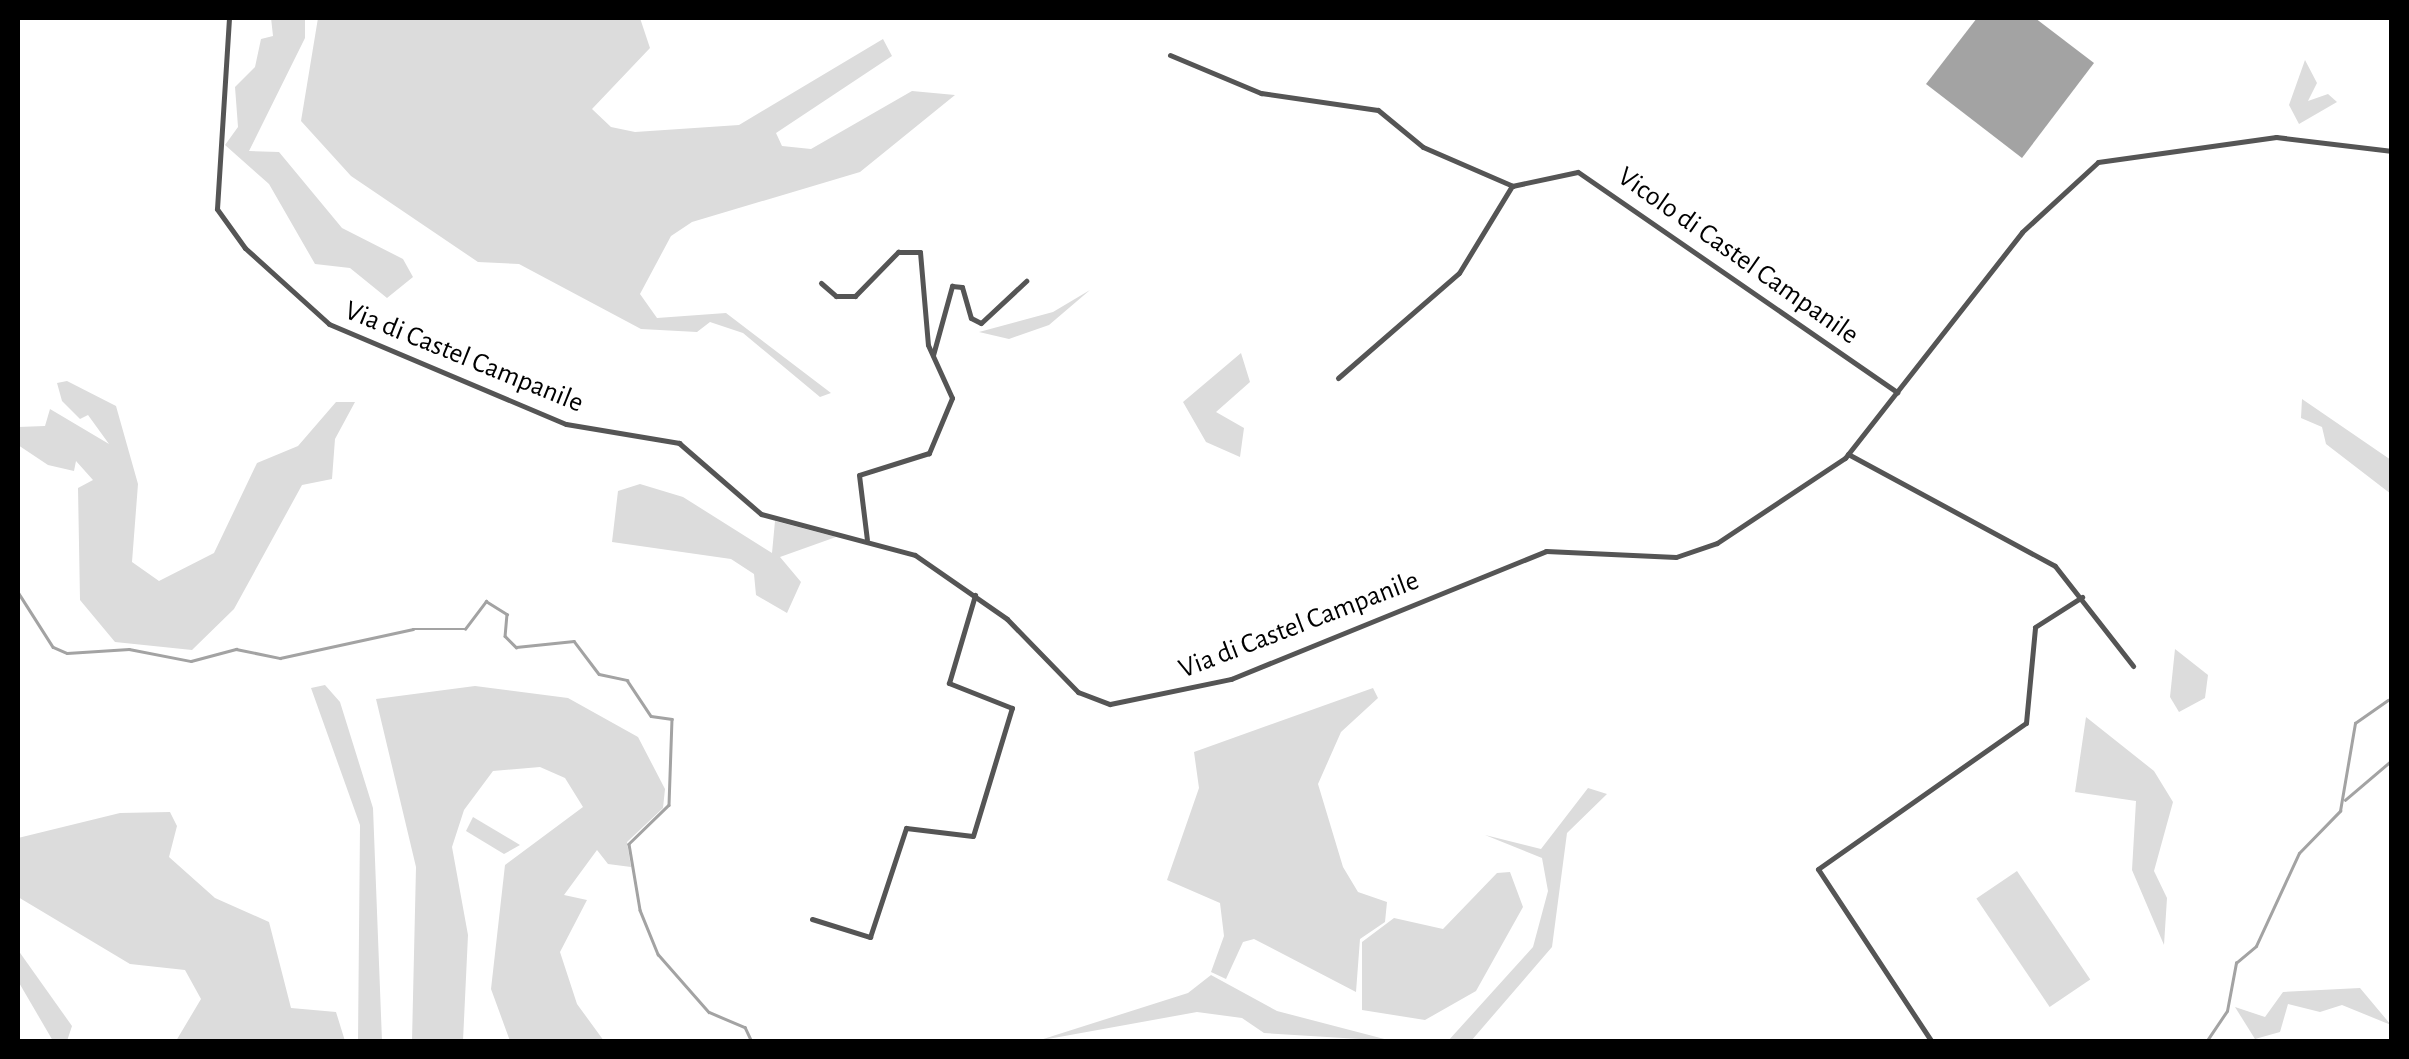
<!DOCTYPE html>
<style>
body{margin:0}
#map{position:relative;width:2409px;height:1059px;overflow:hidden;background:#fff;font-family:"Alegreya Sans",sans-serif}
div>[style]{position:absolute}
.green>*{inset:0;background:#dcdcdc;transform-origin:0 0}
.water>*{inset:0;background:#a3a3a3}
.stream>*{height:2.5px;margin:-1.25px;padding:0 1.25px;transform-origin:1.25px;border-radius:1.25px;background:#a3a3a3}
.minor>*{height:5px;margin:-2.5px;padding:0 2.5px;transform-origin:2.5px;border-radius:2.5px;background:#555}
span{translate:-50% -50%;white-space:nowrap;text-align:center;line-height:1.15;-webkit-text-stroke:9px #fff;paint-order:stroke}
.street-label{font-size:28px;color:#000}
.frame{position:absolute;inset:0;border:20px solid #000;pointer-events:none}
</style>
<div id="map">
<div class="green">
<i style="clip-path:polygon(271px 18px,305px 18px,305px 38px,249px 151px,279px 152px,342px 228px,403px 259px,413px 277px,387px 298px,350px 268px,315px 264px,269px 184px,225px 145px,238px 127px,235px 87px,255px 67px,261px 39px,273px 36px)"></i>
<i style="clip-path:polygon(318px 18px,640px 18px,650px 48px,592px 109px,611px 127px,635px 132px,739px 125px,883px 39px,892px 56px,776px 133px,782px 146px,811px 149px,912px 91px,955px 95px,860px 172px,692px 222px,671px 236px,640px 294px,657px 318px,726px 313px,831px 393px,820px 397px,743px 333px,710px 322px,697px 332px,641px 329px,519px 264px,478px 262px,351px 176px,301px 121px)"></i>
<i style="clip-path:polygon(2305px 60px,2317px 83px,2308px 101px,2328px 94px,2337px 102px,2299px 124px,2289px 105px)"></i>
<i style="clip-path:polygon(1090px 290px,1049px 325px,1009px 339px,979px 332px,1053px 312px)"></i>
<i style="clip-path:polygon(1241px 353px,1250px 382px,1216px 412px,1244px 428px,1240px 457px,1206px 442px,1183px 402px)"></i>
<i style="clip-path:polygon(67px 381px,116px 406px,138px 484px,132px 562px,159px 581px,214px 553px,257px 463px,298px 446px,336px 402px,355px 402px,335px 439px,332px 479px,302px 485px,234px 609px,192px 650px,115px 642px,80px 600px,78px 488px,93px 480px,76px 461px,74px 471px,48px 465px,18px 445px,18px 427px,45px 426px,50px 409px,109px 444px,88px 415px,80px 419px,62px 401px,57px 383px)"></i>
<i style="clip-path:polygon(2302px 399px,2391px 460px,2391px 494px,2326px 444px,2322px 427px,2301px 418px)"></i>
<i style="clip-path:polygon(640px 484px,683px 497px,772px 553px,775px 521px,836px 537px,780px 557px,801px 582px,787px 613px,756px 595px,754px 574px,731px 559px,612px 542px,618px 491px)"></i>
<i style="clip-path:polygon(2175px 649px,2208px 675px,2205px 698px,2179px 712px,2170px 697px)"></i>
<i style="clip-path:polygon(325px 685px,340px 702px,373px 808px,382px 1041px,358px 1041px,360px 825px,311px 688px)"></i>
<i style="clip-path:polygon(475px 686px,568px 698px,638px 737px,665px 789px,663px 808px,627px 842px,631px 867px,608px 864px,597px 850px,564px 895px,587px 900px,560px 952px,577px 1004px,604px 1041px,510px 1041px,491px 989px,505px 865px,583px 807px,565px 778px,540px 767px,493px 771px,464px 810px,452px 847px,468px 935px,463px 1041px,412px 1041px,416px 867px,376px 699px)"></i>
<i style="clip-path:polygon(1373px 688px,1378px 698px,1341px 732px,1318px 784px,1343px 867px,1358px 892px,1387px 902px,1385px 922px,1360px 939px,1356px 992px,1254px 939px,1243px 942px,1226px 979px,1211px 972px,1224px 936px,1220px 903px,1167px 880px,1199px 788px,1194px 752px)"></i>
<i style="clip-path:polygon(2086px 717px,2154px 771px,2173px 802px,2154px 871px,2167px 898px,2164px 945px,2132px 870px,2136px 801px,2075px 792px)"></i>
<i style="clip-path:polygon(1588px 788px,1607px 794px,1567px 833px,1552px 947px,1471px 1041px,1448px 1041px,1533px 947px,1548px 891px,1542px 858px,1485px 835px,1541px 849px)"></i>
<i style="clip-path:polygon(170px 812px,177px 826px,169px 857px,215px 898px,269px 922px,291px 1008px,336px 1012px,345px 1041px,176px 1041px,201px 999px,185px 970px,130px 964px,18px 897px,18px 838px,120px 813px)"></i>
<i style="clip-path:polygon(473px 817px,520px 845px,504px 854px,466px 831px)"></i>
<i style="left:2017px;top:871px;width:131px;height:49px;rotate:56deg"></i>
<i style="clip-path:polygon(1510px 872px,1523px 907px,1476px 991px,1425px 1020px,1362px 1010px,1362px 942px,1394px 918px,1443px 929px,1497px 873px)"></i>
<i style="clip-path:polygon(18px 950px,72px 1026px,67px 1041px,53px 1041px,18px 981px)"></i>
<i style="clip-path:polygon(1211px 975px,1277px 1011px,1392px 1041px,1264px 1033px,1242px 1018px,1197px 1012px,1037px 1041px,1188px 993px)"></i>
<i style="clip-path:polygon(2360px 988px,2391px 1025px,2342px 1005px,2320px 1012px,2288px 1004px,2280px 1032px,2255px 1039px,2235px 1007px,2265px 1017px,2283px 992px)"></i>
</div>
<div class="water">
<i style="clip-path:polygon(1977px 18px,2035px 18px,2094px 63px,2022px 158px,1926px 84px)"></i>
</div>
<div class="stream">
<i style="left:18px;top:540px;width:42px;rotate:90deg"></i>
<i style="left:18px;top:592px;width:65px;rotate:57.5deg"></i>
<i style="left:53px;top:647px;width:15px;rotate:23deg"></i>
<i style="left:67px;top:653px;width:62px;rotate:-3.7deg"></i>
<i style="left:129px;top:649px;width:63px;rotate:11deg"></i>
<i style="left:191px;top:661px;width:47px;rotate:-14.9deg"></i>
<i style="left:236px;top:649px;width:45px;rotate:11.6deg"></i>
<i style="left:280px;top:658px;width:136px;rotate:-12.3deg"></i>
<i style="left:413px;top:629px;width:52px"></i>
<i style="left:465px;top:629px;width:35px;rotate:-53deg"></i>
<i style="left:486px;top:601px;width:25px;rotate:32deg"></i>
<i style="left:507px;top:614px;width:22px;rotate:95deg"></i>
<i style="left:505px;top:636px;width:16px;rotate:45deg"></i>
<i style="left:516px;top:647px;width:58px;rotate:-5.9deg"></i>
<i style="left:574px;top:641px;width:41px;rotate:52.9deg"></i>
<i style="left:599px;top:674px;width:29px;rotate:12deg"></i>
<i style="left:627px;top:680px;width:43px;rotate:56.3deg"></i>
<i style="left:651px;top:716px;width:21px;rotate:8deg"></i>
<i style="left:672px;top:719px;width:86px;rotate:92deg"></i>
<i style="left:669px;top:805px;width:56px;rotate:135.7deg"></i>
<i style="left:629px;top:844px;width:67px;rotate:80.5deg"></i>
<i style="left:640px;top:910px;width:48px;rotate:67.8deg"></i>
<i style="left:658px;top:954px;width:77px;rotate:48.7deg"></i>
<i style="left:709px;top:1012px;width:39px;rotate:23deg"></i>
<i style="left:745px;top:1027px;width:17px;rotate:65deg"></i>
<i style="left:2345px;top:800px;width:62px;rotate:-40.4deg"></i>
<i style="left:2206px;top:1042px;width:37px;rotate:-56deg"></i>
<i style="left:2227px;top:1011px;width:49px;rotate:-79.4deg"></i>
<i style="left:2236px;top:963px;width:26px;rotate:-40deg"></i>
<i style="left:2256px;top:946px;width:102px;rotate:-65.2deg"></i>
<i style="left:2299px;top:853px;width:59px;rotate:-45.7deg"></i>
<i style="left:2340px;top:811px;width:89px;rotate:-80.3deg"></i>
<i style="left:2355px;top:723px;width:40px;rotate:-34.9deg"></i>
</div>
<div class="minor">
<i style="left:229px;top:18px;width:191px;rotate:93.6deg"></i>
<i style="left:217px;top:209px;width:48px;rotate:54.3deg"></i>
<i style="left:245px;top:248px;width:113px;rotate:42.1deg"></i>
<i style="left:329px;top:324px;width:257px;rotate:22.9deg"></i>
<i style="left:566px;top:424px;width:115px;rotate:9.5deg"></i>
<i style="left:679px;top:443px;width:108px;rotate:40.9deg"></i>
<i style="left:761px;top:514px;width:159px;rotate:14.9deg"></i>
<i style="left:915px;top:555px;width:112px;rotate:34.8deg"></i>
<i style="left:1007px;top:619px;width:102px;rotate:45.8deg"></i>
<i style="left:1078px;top:692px;width:34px;rotate:21deg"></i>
<i style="left:1110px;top:704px;width:124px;rotate:-11.7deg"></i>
<i style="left:1231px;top:679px;width:340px;rotate:-22.1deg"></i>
<i style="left:1546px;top:551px;width:130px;rotate:2.6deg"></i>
<i style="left:1676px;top:557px;width:43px;rotate:-18.9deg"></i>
<i style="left:1717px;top:543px;width:154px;rotate:-33.6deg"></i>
<i style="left:1845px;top:458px;width:287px;rotate:-51.9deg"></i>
<i style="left:2022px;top:232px;width:103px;rotate:-42.6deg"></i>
<i style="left:2098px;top:162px;width:180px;rotate:-8deg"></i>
<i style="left:2276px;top:137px;width:117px;rotate:6.9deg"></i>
<i style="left:1170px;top:55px;width:99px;rotate:22.7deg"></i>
<i style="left:1261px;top:93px;width:118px;rotate:8.3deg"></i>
<i style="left:1378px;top:110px;width:58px;rotate:39.4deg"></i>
<i style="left:1423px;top:147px;width:98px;rotate:23.4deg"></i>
<i style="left:821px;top:283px;width:20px;rotate:41deg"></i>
<i style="left:836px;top:296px;width:19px"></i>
<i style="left:855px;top:296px;width:62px;rotate:-45.7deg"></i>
<i style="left:898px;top:252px;width:22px"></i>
<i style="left:920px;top:252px;width:93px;rotate:85.1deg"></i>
<i style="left:928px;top:345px;width:58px;rotate:65.6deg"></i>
<i style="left:952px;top:398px;width:60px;rotate:112.7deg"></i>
<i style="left:929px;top:453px;width:73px;rotate:162.6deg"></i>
<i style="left:859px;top:475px;width:65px;rotate:83deg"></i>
<i style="left:933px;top:355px;width:72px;rotate:-74.6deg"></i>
<i style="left:952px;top:286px;width:10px;rotate:6deg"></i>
<i style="left:962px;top:287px;width:32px;rotate:74deg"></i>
<i style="left:971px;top:318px;width:11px;rotate:27deg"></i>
<i style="left:981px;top:323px;width:62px;rotate:-43deg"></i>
<i style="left:1338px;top:378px;width:160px;rotate:-41deg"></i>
<i style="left:1459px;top:273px;width:102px;rotate:-58.7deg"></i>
<i style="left:1512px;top:186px;width:67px;rotate:-12deg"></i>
<i style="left:1578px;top:172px;width:388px;rotate:34.6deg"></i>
<i style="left:1848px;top:454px;width:235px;rotate:28.4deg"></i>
<i style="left:2055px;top:566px;width:127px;rotate:52deg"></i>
<i style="left:812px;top:919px;width:61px;rotate:17.2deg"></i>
<i style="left:870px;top:937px;width:115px;rotate:-71.7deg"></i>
<i style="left:906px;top:828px;width:67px;rotate:6.8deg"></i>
<i style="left:973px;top:836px;width:134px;rotate:-73.1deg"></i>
<i style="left:1012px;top:708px;width:68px;rotate:-158.4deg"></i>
<i style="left:949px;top:683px;width:92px;rotate:-73.5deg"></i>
<i style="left:1932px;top:1042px;width:207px;rotate:-123.4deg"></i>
<i style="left:1818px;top:869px;width:254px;rotate:-35.1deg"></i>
<i style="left:2026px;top:723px;width:96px;rotate:-84.6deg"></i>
<i style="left:2035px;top:627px;width:56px;rotate:-32.6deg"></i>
</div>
<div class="street-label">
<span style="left:1738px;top:256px;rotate:35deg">Vicolo di Castel Campanile</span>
<span style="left:464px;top:357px;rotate:22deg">Via di Castel Campanile</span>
<span style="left:1299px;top:625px;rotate:-21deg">Via di Castel Campanile</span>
</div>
<div class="frame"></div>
</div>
